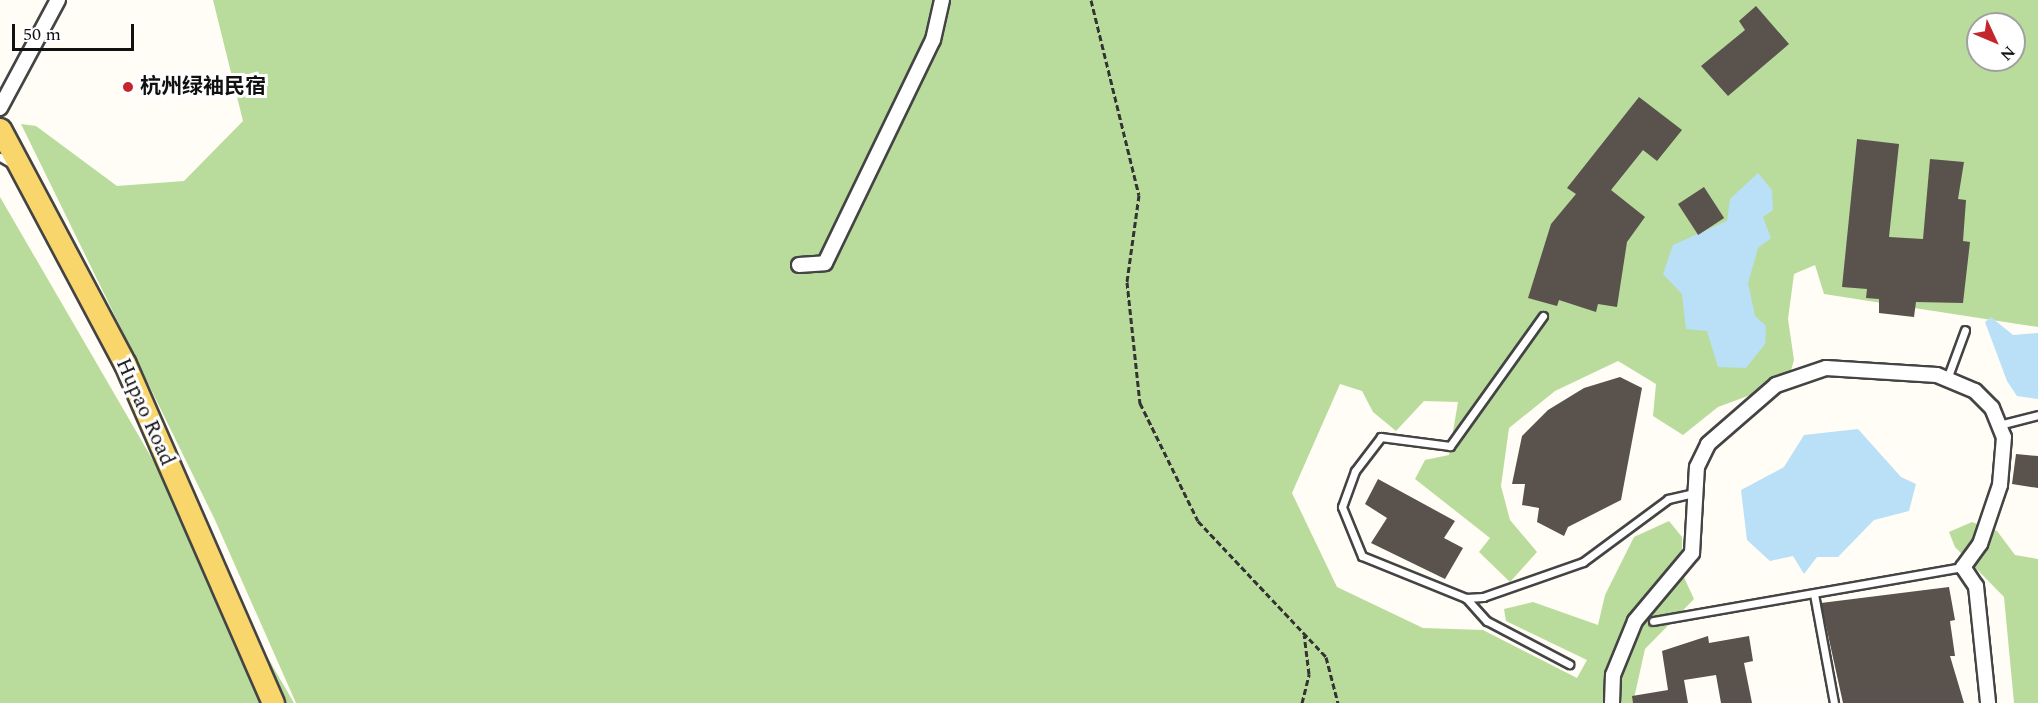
<!DOCTYPE html>
<meta charset="utf-8">
<style>
body{margin:0}
#map{position:relative;width:2038px;height:703px;overflow:hidden;background:#fffdf5;font-family:Spectral,"Noto Sans SC",serif}
div>[style]{position:absolute}
.forest>*{inset:0;background:#b9dc9c}
.water>*{inset:0;background:#b9e0f7}
.building>*{inset:0;background:#5a524d;transform-origin:0 0}
.path>*{height:3px;margin-top:-1.5px;transform-origin:0;background:repeating-linear-gradient(90deg,#333 0 6px,transparent 0 9px)}
.roads{filter:drop-shadow(2px 0 #444) drop-shadow(-2px 0 #444) drop-shadow(0 2px #444) drop-shadow(0 -2px #444)}
.lane>*{height:7px;margin:-3.5px;padding:0 3.5px;transform-origin:3.5px;border-radius:3.5px;background:#fff}
.street>*{height:14px;margin:-7px;padding:0 7px;transform-origin:7px;border-radius:7px;background:#fff}
.primary>*{height:21px;margin:-10.5px;padding:0 10.5px;transform-origin:10.5px;border-radius:10.5px;background:#f9d66b}
.dots>*{width:16px;height:16px;translate:-50% -50%;box-sizing:border-box;border:3px solid #fff;border-radius:50%}
span{translate:-50% -50%;white-space:nowrap;text-align:center;line-height:1.15;-webkit-text-stroke:6px #fff;paint-order:stroke}
.poi-label{font-size:21px;color:#111;font-weight:700}
.left{translate:0 -50%;text-align:left}
.street-label{font-size:21px;color:#111}
.north{position:absolute;left:1966px;top:12px;width:60px;height:60px;box-sizing:border-box;background:#fff;border:2px solid #a0a0a0;border-radius:50%;rotate:134deg;font-size:16px;font-weight:700;line-height:24px;text-align:center;color:#111}
.north::after{content:'';display:block;margin:auto;width:21px;height:27px;background:#c4262e;clip-path:polygon(50% 0,100% 100%,50% 72%,0 100%)}
.scale{position:absolute;left:12px;top:24px;width:122px;height:27px;box-sizing:border-box;border:3px solid #111;border-top:0;padding-left:8px;font-size:18px;line-height:21px;white-space:nowrap;color:#111;-webkit-text-stroke:4px #fff;paint-order:stroke}
</style>
<div id="map">
<div class="forest">
<i style="clip-path:polygon(evenodd,213px 0,2038px 0,2038px 327px,1824px 294px,1815px 265px,1794px 274px,1788px 319px,1794px 360px,1788px 381px,1718px 407px,1683px 435px,1653px 416px,1656px 384px,1618px 361px,1555px 391px,1509px 428px,1501px 486px,1510px 520px,1537px 552px,1510px 582px,1479px 552px,1490px 538px,1415px 479px,1425px 460px,1449px 455px,1458px 402px,1424px 401px,1396px 431px,1373px 412px,1362px 391px,1340px 384px,1292px 493px,1337px 587px,1423px 628px,1483px 630px,1577px 678px,1587px 660px,1506px 621px,1504px 609px,1533px 602px,1598px 625px,1605px 595px,1634px 537px,1669px 521px,1682px 537px,1682px 573px,1694px 599px,1645px 649px,1633px 703px,296px 703px,215px 520px,21px 124px,36px 126px,117px 186px,184px 181px,243px 121px,213px 0,1978px 24px,2014px 24px,2014px 60px,1978px 60px,1978px 24px)"></i>
<i style="clip-path:polygon(0 197px,294px 703px,0 703px)"></i>
<i style="clip-path:polygon(1972px 522px,1997px 531px,2015px 555px,2038px 559px,2038px 703px,2014px 703px,2004px 597px,1955px 547px,1949px 532px)"></i>
</div>
<div class="water">
<i style="clip-path:polygon(1758px 173px,1772px 190px,1773px 210px,1763px 217px,1771px 238px,1758px 248px,1748px 283px,1755px 316px,1766px 326px,1765px 344px,1746px 368px,1718px 367px,1707px 331px,1686px 329px,1682px 294px,1663px 274px,1673px 245px,1727px 221px,1730px 199px)"></i>
<i style="clip-path:polygon(1991px 317px,2013px 335px,2038px 333px,2038px 399px,2017px 396px,2007px 381px,1985px 322px)"></i>
<i style="clip-path:polygon(1858px 429px,1901px 477px,1916px 484px,1909px 511px,1874px 520px,1838px 557px,1817px 557px,1804px 574px,1793px 556px,1770px 561px,1747px 540px,1741px 490px,1784px 467px,1804px 435px)"></i>
</div>
<div class="building">
<i style="clip-path:polygon(1756px 6px,1789px 44px,1728px 96px,1701px 66px,1745px 30px,1739px 21px)"></i>
<i style="clip-path:polygon(1639px 97px,1682px 130px,1657px 161px,1643px 150px,1611px 190px,1645px 217px,1627px 242px,1617px 307px,1598px 304px,1596px 312px,1559px 300px,1557px 306px,1528px 298px,1551px 224px,1576px 194px,1567px 188px)"></i>
<i style="clip-path:polygon(1857px 139px,1899px 144px,1889px 237px,1923px 239px,1930px 159px,1964px 162px,1958px 199px,1966px 200px,1963px 241px,1970px 242px,1963px 303px,1916px 302px,1914px 317px,1879px 313px,1879px 299px,1866px 298px,1867px 289px,1842px 287px)"></i>
<i style="left:1704px;top:187px;width:37px;height:31px;rotate:57deg"></i>
<i style="clip-path:polygon(1620px 377px,1642px 388px,1621px 500px,1568px 527px,1564px 536px,1537px 522px,1539px 508px,1522px 505px,1525px 484px,1512px 484px,1522px 436px,1548px 410px,1584px 388px)"></i>
<i style="clip-path:polygon(2016px 454px,2038px 456px,2038px 488px,2012px 484px)"></i>
<i style="clip-path:polygon(1378px 479px,1455px 521px,1444px 538px,1463px 548px,1445px 579px,1371px 543px,1387px 518px,1365px 504px)"></i>
<i style="clip-path:polygon(1949px 587px,1955px 620px,1950px 621px,1955px 656px,1950px 656px,1964px 703px,1843px 703px,1821px 603px)"></i>
<i style="clip-path:polygon(1708px 636px,1709px 643px,1749px 636px,1753px 661px,1744px 663px,1752px 703px,1721px 703px,1716px 675px,1684px 680px,1688px 703px,1633px 703px,1632px 696px,1668px 690px,1662px 651px)"></i>
</div>
<div class="path">
<i style="left:1091px;top:0;width:201px;rotate:76.2deg"></i>
<i style="left:1139px;top:195px;width:88px;rotate:97.9deg"></i>
<i style="left:1127px;top:282px;width:122px;rotate:83.9deg"></i>
<i style="left:1140px;top:403px;width:131px;rotate:63.8deg"></i>
<i style="left:1198px;top:521px;width:187px;rotate:46.7deg"></i>
<i style="left:1326px;top:657px;width:48px;rotate:75.4deg"></i>
<i style="left:1302px;top:703px;width:30px;rotate:-76deg"></i>
<i style="left:1309px;top:674px;width:39px;rotate:-97deg"></i>
</div>
<div class="roads">
<div class="lane">
<i style="left:0;top:157px;width:14px;rotate:30deg"></i>
<i style="left:1543px;top:316px;width:160px;rotate:125.6deg"></i>
<i style="left:1450px;top:446px;width:70px;rotate:-172.6deg"></i>
<i style="left:1381px;top:437px;width:43px;rotate:127.4deg"></i>
<i style="left:1355px;top:471px;width:38px;rotate:110deg"></i>
<i style="left:1342px;top:507px;width:53px;rotate:67.8deg"></i>
<i style="left:1362px;top:556px;width:112px;rotate:22deg"></i>
<i style="left:1466px;top:598px;width:17px;rotate:-3deg"></i>
<i style="left:1483px;top:597px;width:106px;rotate:-19.3deg"></i>
<i style="left:1583px;top:562px;width:106px;rotate:-36.5deg"></i>
<i style="left:1668px;top:499px;width:28px;rotate:-13deg"></i>
<i style="left:1947px;top:379px;width:52px;rotate:-69.8deg"></i>
<i style="left:1999px;top:425px;width:40px;rotate:-14.4deg"></i>
<i style="left:1814px;top:594px;width:111px;rotate:79.6deg"></i>
<i style="left:1466px;top:598px;width:31px;rotate:48deg"></i>
<i style="left:1487px;top:621px;width:93px;rotate:27.7deg"></i>
<i style="left:1653px;top:621px;width:315px;rotate:-9.9deg"></i>
</div>
<div class="street">
<i style="left:0;top:108px;width:123px;rotate:-61.8deg"></i>
<i style="left:799px;top:265px;width:26px;rotate:-4deg"></i>
<i style="left:825px;top:263px;width:248px;rotate:-64.2deg"></i>
<i style="left:933px;top:40px;width:41px;rotate:-77.3deg"></i>
<i style="left:1612px;top:703px;width:28px;rotate:-88deg"></i>
<i style="left:1613px;top:675px;width:58px;rotate:-67.8deg"></i>
<i style="left:1635px;top:621px;width:89px;rotate:-50deg"></i>
<i style="left:1692px;top:553px;width:86px;rotate:-86.7deg"></i>
<i style="left:1697px;top:467px;width:25px;rotate:-64deg"></i>
<i style="left:1708px;top:444px;width:90px;rotate:-40.9deg"></i>
<i style="left:1776px;top:385px;width:53px;rotate:-18.8deg"></i>
<i style="left:1826px;top:368px;width:111px;rotate:3.6deg"></i>
<i style="left:1937px;top:375px;width:41px;rotate:22.8deg"></i>
<i style="left:1975px;top:391px;width:24px;rotate:45deg"></i>
<i style="left:1992px;top:408px;width:31px;rotate:68deg"></i>
<i style="left:2004px;top:437px;width:48px;rotate:94.8deg"></i>
<i style="left:2000px;top:485px;width:62px;rotate:108.7deg"></i>
<i style="left:1980px;top:544px;width:29px;rotate:126deg"></i>
<i style="left:1963px;top:567px;width:23px;rotate:56deg"></i>
<i style="left:1976px;top:586px;width:118px;rotate:84.1deg"></i>
</div>
<div class="primary">
<i style="left:0;top:129px;width:266px;rotate:62deg"></i>
<i style="left:125px;top:364px;width:370px;rotate:66.4deg"></i>
</div>
</div>
<div class="dots">
<i style="left:128px;top:87px;background:#c4262e"></i>
</div>
<div class="poi-label">
<span class="left" style="left:140px;top:87px">杭州绿袖民宿</span>
</div>
<div class="street-label">
<span style="left:145px;top:412px;rotate:66deg">Hupao Road</span>
</div>
<div class="north">N</div>
<div class="scale">50 m</div>
</div>
